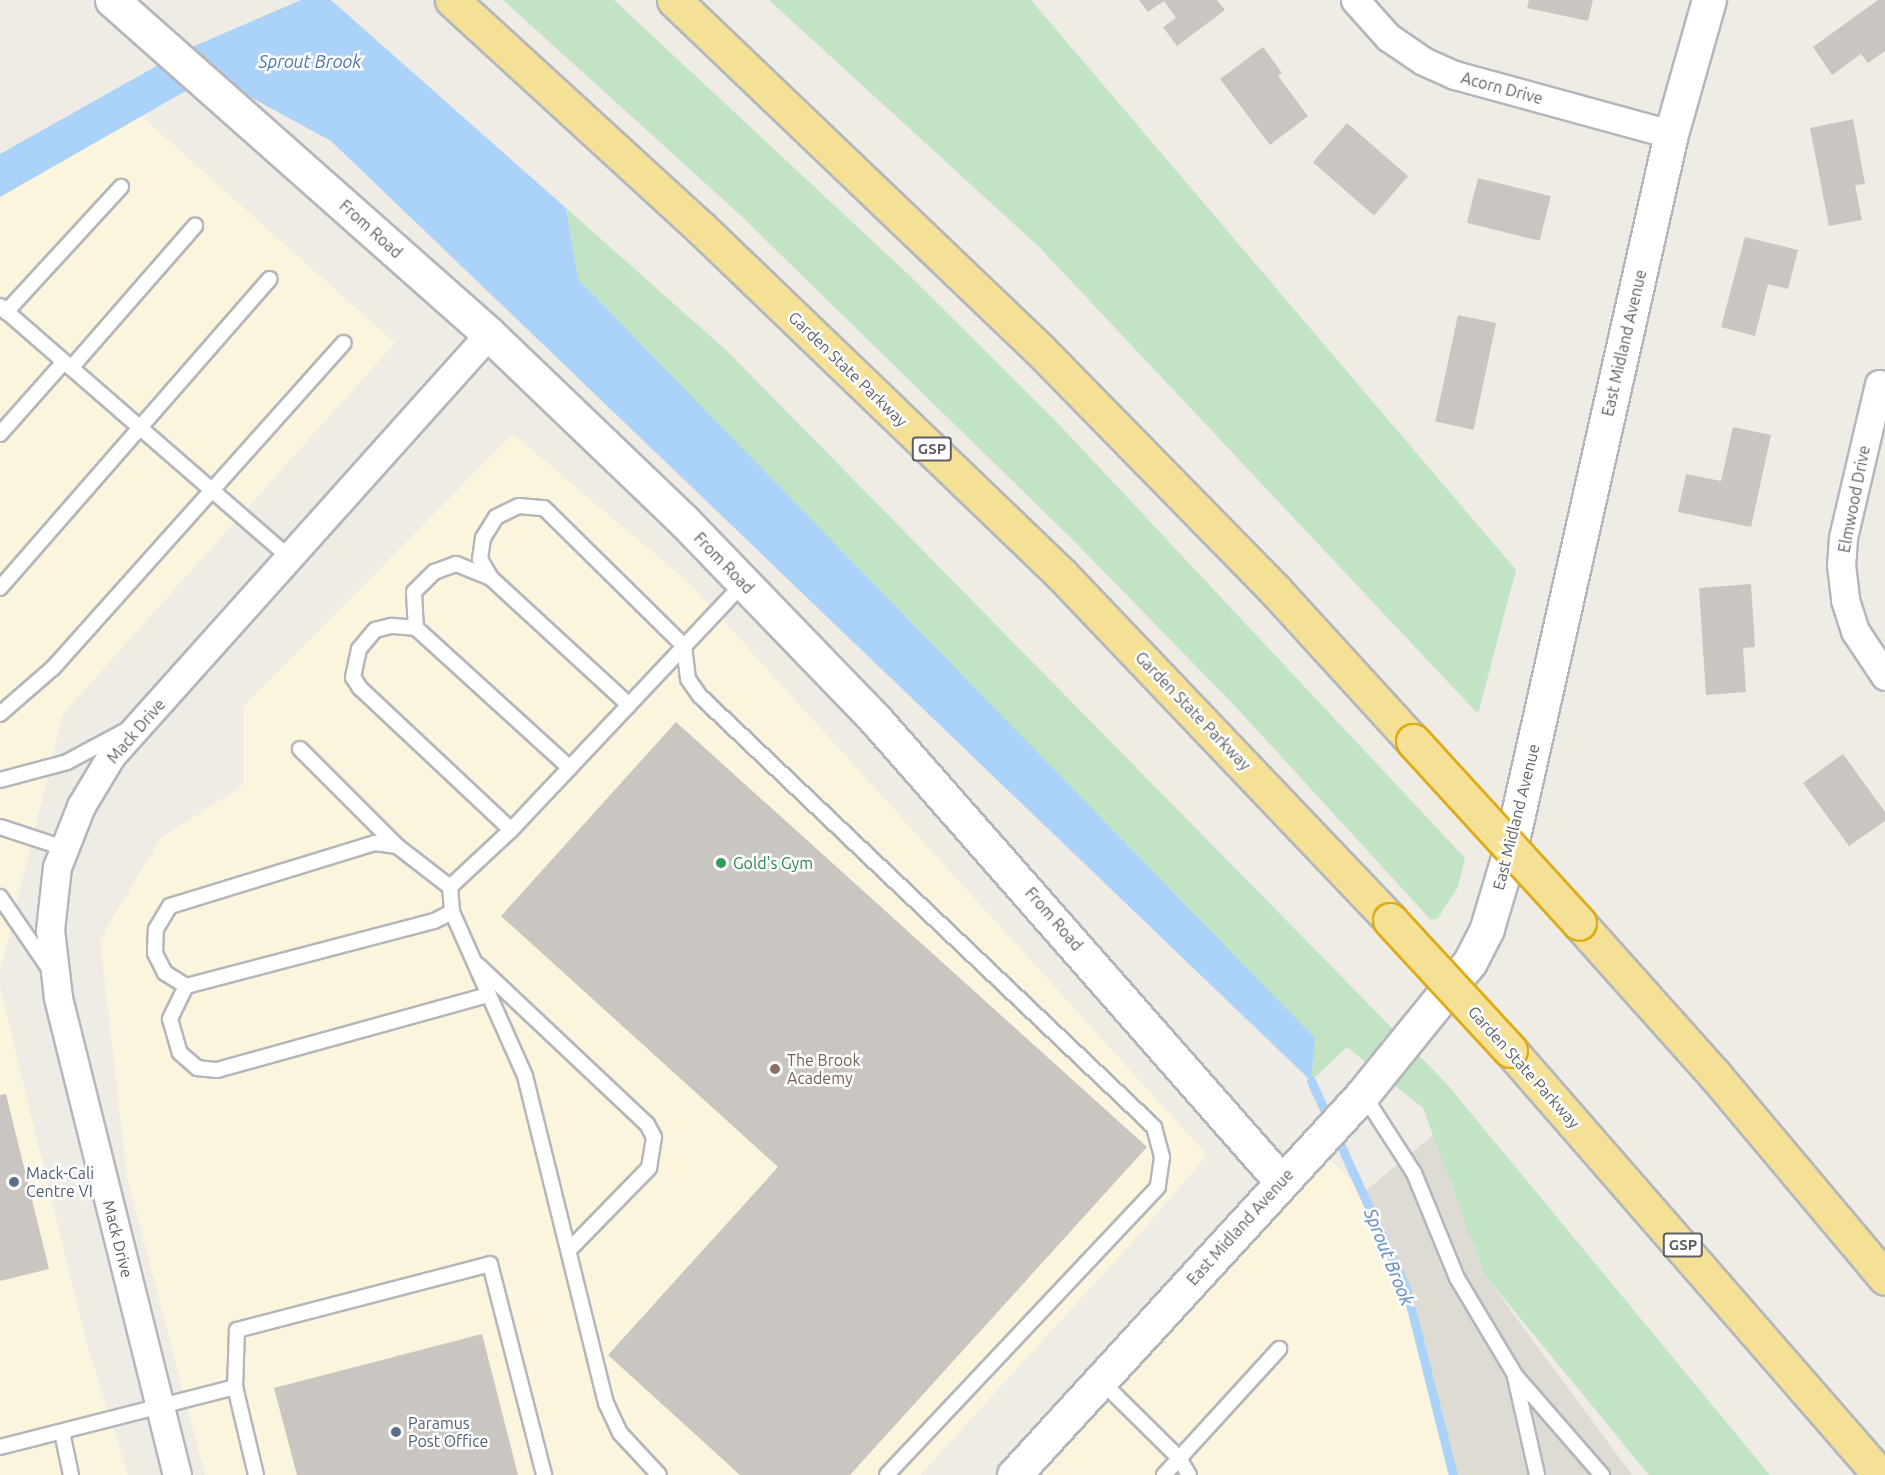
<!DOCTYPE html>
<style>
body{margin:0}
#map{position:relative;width:1885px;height:1475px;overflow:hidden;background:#eeece5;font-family:Ubuntu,sans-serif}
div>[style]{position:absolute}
.commercial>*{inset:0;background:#fbf5dd}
.education>*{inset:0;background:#dddbd3}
.green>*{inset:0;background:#c3e3c5}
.water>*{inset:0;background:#abd2f8}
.stream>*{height:9px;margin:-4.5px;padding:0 4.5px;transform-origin:4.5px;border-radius:4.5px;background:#abd2f8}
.building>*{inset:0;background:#c9c6c2;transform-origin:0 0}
.roads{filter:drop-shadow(2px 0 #b5b6ba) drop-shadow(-2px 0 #b5b6ba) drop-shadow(0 2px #b5b6ba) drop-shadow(0 -2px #b5b6ba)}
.service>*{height:14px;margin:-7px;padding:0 7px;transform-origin:7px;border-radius:7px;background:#fff}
.minor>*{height:27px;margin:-13.5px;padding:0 13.5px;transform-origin:13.5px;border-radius:13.5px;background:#fff}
.tertiary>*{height:33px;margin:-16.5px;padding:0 16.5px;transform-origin:16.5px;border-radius:16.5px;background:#fff}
.motorway>*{height:33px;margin:-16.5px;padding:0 16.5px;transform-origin:16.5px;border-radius:16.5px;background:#f4e196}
.bridges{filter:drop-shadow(2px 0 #dfab14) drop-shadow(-2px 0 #dfab14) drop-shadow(0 2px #dfab14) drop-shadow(0 -2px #dfab14)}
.motorway-bridge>*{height:33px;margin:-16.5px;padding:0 16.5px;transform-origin:16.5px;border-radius:16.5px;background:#f4e196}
.dots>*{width:16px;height:16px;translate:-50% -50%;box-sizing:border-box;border:3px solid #fff;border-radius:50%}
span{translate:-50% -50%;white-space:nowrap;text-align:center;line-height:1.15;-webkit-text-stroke:5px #fff;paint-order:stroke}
.shield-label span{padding:2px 4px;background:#fff;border:2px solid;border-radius:4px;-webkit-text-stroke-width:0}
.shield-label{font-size:15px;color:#5d5f64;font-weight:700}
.street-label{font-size:16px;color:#5d5f64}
.leisure-label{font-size:16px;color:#27864d}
.left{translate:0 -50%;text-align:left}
.education-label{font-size:16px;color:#785e54}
.service-label{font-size:16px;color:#4e5e75}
.water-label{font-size:18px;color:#4c78b1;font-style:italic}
</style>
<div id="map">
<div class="commercial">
<i style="clip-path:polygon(141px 116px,395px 343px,63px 714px,0 971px,0 197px)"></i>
<i style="clip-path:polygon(513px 434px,689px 583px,1207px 1155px,1139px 1235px,920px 1475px,205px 1475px,127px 1176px,100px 939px,160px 839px,243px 785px,243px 707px)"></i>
<i style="clip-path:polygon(0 988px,86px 1341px,128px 1475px,0 1475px)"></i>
<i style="clip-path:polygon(1314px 1145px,1364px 1192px,1406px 1288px,1453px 1475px,1014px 1475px)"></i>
</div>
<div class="education">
<i style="clip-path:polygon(1433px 1135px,1484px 1274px,1632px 1475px,1453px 1475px,1406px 1288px,1364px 1192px)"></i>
</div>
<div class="green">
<i style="clip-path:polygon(503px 0,614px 0,909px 275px,1053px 418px,1465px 858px,1458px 887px,1438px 918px,1431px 920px,1234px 705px,1074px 541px,737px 212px)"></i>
<i style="clip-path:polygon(769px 0,1031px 0,1516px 570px,1478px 714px,1040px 248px)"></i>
<i style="clip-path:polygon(566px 208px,728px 352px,1446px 1083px,1770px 1475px,1649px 1475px,1484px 1274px,1423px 1108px,1347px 1047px,1311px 1081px,1315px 1038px,578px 279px)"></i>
</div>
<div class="water">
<i style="clip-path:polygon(301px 0,331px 0,566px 208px,578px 279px,1315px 1038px,1311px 1081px,331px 141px,212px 76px,0 197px,0 154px,185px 50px)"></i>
</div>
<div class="stream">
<i style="left:1311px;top:1081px;width:43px;rotate:65.2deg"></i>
<i style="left:1335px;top:1133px;width:170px;rotate:65.4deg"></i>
<i style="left:1406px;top:1288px;width:193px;rotate:75.9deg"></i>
</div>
<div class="building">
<i style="clip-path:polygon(1139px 0,1217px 0,1225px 10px,1177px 46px,1163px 27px,1176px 18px,1164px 1px,1148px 12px)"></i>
<i style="clip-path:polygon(1529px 0,1593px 0,1588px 21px,1527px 8px)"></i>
<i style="clip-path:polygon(1878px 0,1885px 0,1885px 51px,1868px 63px,1861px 54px,1832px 75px,1813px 47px)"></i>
<i style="clip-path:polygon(1263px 47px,1282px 73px,1278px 76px,1308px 116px,1270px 145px,1220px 79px)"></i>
<i style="clip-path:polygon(1853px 119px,1865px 184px,1855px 185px,1862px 220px,1829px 226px,1810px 128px)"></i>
<i style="left:1347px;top:123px;width:81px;height:52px;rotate:41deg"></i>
<i style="left:1478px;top:178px;width:75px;height:46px;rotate:14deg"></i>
<i style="clip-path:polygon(1745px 237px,1798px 250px,1788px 289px,1768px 284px,1755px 336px,1721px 327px)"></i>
<i style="left:1458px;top:315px;width:39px;height:109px;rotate:12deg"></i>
<i style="clip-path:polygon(1733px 427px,1771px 435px,1751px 527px,1678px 512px,1686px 474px,1721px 481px)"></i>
<i style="clip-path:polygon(1751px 584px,1755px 647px,1743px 648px,1746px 692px,1706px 695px,1699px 588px)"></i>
<i style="clip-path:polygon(676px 722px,1147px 1147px,850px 1475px,740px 1475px,608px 1355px,778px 1167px,501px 916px)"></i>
<i style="clip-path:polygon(1843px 754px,1885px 812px,1885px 821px,1849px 846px,1803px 783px)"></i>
<i style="clip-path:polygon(6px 1094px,49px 1269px,0 1281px,0 1095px)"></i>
<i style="clip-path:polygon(482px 1334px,518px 1475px,297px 1475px,274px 1388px)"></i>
</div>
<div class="roads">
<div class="service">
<i style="left:0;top:306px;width:384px;rotate:41deg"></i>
<i style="left:6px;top:312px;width:170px;rotate:-47.4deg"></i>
<i style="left:71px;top:368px;width:189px;rotate:-48.9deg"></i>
<i style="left:0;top:434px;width:96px;rotate:-48.4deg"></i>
<i style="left:491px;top:578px;width:38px;rotate:-158deg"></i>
<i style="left:456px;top:564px;width:23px;rotate:160deg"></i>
<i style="left:434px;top:572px;width:28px;rotate:135deg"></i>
<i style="left:414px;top:592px;width:36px;rotate:87deg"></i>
<i style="left:416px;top:628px;width:208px;rotate:42.3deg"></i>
<i style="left:0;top:588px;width:410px;rotate:-48.9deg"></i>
<i style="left:416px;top:628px;width:25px;rotate:-175deg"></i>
<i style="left:391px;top:626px;width:16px;rotate:166deg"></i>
<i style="left:375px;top:630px;width:25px;rotate:130deg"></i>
<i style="left:359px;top:649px;width:29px;rotate:102deg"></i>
<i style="left:353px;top:677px;width:13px;rotate:58deg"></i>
<i style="left:360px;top:688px;width:207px;rotate:43.2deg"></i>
<i style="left:629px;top:705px;width:188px;rotate:-137.4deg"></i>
<i style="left:491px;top:578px;width:22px;rotate:-120deg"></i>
<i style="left:480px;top:559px;width:21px;rotate:-82deg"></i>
<i style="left:483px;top:538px;width:25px;rotate:-58deg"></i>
<i style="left:496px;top:517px;width:25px;rotate:-26deg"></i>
<i style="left:519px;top:506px;width:25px;rotate:5deg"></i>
<i style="left:544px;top:508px;width:197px;rotate:44.6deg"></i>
<i style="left:684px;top:646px;width:33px;rotate:83deg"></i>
<i style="left:688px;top:679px;width:21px;rotate:55deg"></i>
<i style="left:700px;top:696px;width:626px;rotate:43.51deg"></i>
<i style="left:1154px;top:1127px;width:31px;rotate:75deg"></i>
<i style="left:1162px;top:1157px;width:30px;rotate:98deg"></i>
<i style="left:1158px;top:1187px;width:395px;rotate:133.3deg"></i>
<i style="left:0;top:714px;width:70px;rotate:-41deg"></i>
<i style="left:53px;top:668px;width:436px;rotate:-48.2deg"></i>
<i style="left:300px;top:749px;width:137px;rotate:45deg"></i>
<i style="left:0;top:780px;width:69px;rotate:-15deg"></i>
<i style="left:67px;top:762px;width:64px;rotate:-28.2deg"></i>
<i style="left:0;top:827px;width:67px;rotate:18.2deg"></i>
<i style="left:450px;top:887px;width:83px;rotate:-43.1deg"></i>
<i style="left:511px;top:830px;width:340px;rotate:-46.7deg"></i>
<i style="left:0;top:897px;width:85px;rotate:55.6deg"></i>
<i style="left:452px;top:912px;width:20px;rotate:153deg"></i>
<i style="left:434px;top:921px;width:256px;rotate:165.3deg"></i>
<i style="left:186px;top:986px;width:37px;rotate:116deg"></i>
<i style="left:170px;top:1019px;width:35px;rotate:74deg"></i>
<i style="left:180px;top:1053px;width:23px;rotate:41deg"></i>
<i style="left:197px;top:1068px;width:20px;rotate:6deg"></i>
<i style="left:217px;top:1070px;width:281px;rotate:-15.5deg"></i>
<i style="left:478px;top:965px;width:232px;rotate:43.3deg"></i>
<i style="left:647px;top:1124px;width:15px;rotate:62deg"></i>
<i style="left:654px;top:1137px;width:31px;rotate:99deg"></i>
<i style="left:649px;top:1168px;width:113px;rotate:134.3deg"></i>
<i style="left:186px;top:986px;width:25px;rotate:-148deg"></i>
<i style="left:165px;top:973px;width:22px;rotate:-117deg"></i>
<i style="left:155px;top:953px;width:24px;rotate:-88deg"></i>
<i style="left:156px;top:929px;width:27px;rotate:-59deg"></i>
<i style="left:170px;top:906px;width:214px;rotate:-17.1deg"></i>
<i style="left:375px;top:843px;width:22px;rotate:8deg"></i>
<i style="left:397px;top:846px;width:67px;rotate:37.7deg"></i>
<i style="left:450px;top:887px;width:25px;rotate:85deg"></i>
<i style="left:452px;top:912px;width:180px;rotate:66deg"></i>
<i style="left:525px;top:1076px;width:337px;rotate:76.1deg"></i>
<i style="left:606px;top:1403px;width:33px;rotate:65deg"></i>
<i style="left:620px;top:1433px;width:57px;rotate:47.1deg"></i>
<i style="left:1363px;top:1094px;width:94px;rotate:57.2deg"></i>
<i style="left:1414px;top:1173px;width:113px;rotate:67.7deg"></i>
<i style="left:1457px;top:1278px;width:113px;rotate:59.1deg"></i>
<i style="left:1515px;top:1375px;width:133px;rotate:49deg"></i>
<i style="left:1515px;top:1377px;width:100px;rotate:77.3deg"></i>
<i style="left:1100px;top:1380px;width:111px;rotate:44.6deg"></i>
<i style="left:1179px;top:1458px;width:20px;rotate:60deg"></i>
<i style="left:62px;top:1432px;width:44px;rotate:78.2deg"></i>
<i style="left:0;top:1447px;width:243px;rotate:-14.3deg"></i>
<i style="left:256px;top:1475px;width:90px;rotate:-103.4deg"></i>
<i style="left:235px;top:1387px;width:57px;rotate:-88deg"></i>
<i style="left:237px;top:1330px;width:261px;rotate:-14.6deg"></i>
<i style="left:490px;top:1264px;width:218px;rotate:75.6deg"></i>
<i style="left:1164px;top:1475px;width:171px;rotate:-47.6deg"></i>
</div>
<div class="minor">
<i style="left:1355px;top:0;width:50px;rotate:48.3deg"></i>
<i style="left:1388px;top:37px;width:42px;rotate:34.4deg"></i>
<i style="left:1423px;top:61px;width:35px;rotate:24deg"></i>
<i style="left:1455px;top:75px;width:224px;rotate:15.3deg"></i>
<i style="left:1879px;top:384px;width:158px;rotate:103.2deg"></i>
<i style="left:1843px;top:538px;width:27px;rotate:94deg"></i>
<i style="left:1841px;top:565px;width:35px;rotate:83deg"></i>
<i style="left:1845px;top:600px;width:33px;rotate:72deg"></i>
<i style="left:1855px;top:631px;width:54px;rotate:56.3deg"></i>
<i style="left:177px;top:1475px;width:493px;rotate:-104deg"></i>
<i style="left:58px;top:997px;width:67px;rotate:-96.8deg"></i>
<i style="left:50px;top:930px;width:63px;rotate:-83.7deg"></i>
<i style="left:57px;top:867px;width:66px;rotate:-68.5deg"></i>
<i style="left:81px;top:806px;width:58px;rotate:-59deg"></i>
<i style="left:111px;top:756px;width:567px;rotate:-48.15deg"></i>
</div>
<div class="tertiary">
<i style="left:112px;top:0;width:504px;rotate:41.54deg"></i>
<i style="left:489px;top:334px;width:269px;rotate:43.8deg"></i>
<i style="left:683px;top:520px;width:278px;rotate:46deg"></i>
<i style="left:876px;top:720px;width:614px;rotate:48.7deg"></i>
<i style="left:1014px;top:1475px;width:517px;rotate:-47.51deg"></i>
<i style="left:1363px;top:1094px;width:170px;rotate:-51deg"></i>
<i style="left:1470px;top:962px;width:38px;rotate:-63deg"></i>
<i style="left:1487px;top:928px;width:77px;rotate:-73.4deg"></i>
<i style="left:1509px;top:854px;width:738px;rotate:-77.32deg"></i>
<i style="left:1671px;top:134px;width:139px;rotate:-74.2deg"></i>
</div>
<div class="motorway">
<i style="left:452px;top:0;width:336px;rotate:42.5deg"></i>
<i style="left:700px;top:227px;width:502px;rotate:43.87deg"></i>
<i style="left:1062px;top:575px;width:476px;rotate:46.4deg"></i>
<i style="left:674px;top:0;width:506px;rotate:43.72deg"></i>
<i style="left:1040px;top:350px;width:336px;rotate:45.6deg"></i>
<i style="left:1275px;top:590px;width:205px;rotate:47.6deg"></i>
<i style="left:1579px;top:923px;width:203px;rotate:48.2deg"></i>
<i style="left:1714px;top:1074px;width:266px;rotate:50deg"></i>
<i style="left:1510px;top:1050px;width:563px;rotate:48.96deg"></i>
</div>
</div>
<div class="bridges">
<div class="motorway-bridge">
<i style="left:1413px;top:741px;width:246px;rotate:47.6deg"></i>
<i style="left:1390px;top:920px;width:177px;rotate:47.3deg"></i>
</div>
</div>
<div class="dots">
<i style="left:721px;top:863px;background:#2e9e5b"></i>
<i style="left:775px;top:1069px;background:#8d6e63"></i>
<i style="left:14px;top:1182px;background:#5c6f8a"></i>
<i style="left:396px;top:1432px;background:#5c6f8a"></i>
</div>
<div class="shield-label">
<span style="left:932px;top:449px">GSP</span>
<span style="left:1683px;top:1245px">GSP</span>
</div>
<div class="street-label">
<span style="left:1502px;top:88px;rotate:15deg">Acorn Drive</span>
<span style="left:371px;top:229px;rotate:42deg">From Road</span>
<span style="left:1624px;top:343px;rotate:-77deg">East Midland Avenue</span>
<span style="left:848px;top:369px;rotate:44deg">Garden State Parkway</span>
<span style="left:1854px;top:499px;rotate:-79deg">Elmwood Drive</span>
<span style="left:724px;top:563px;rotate:46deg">From Road</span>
<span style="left:1193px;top:711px;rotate:46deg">Garden State Parkway</span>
<span style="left:136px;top:731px;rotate:-49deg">Mack Drive</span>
<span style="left:1516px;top:817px;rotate:-76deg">East Midland Avenue</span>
<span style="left:1054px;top:919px;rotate:49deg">From Road</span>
<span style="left:1524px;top:1067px;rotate:48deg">Garden State Parkway</span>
<span style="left:1240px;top:1227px;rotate:-48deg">East Midland Avenue</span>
<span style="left:118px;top:1239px;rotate:76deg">Mack Drive</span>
</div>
<div class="leisure-label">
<span class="left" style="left:733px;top:863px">Gold's Gym</span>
</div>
<div class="education-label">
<span class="left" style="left:787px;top:1069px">The Brook<br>Academy</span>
</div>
<div class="service-label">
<span class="left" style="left:26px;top:1182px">Mack-Cali<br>Centre VI</span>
<span class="left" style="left:408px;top:1432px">Paramus<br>Post Office</span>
</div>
<div class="water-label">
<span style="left:310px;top:61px">Sprout Brook</span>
<span style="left:1389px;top:1257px;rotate:68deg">Sprout Brook</span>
</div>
</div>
